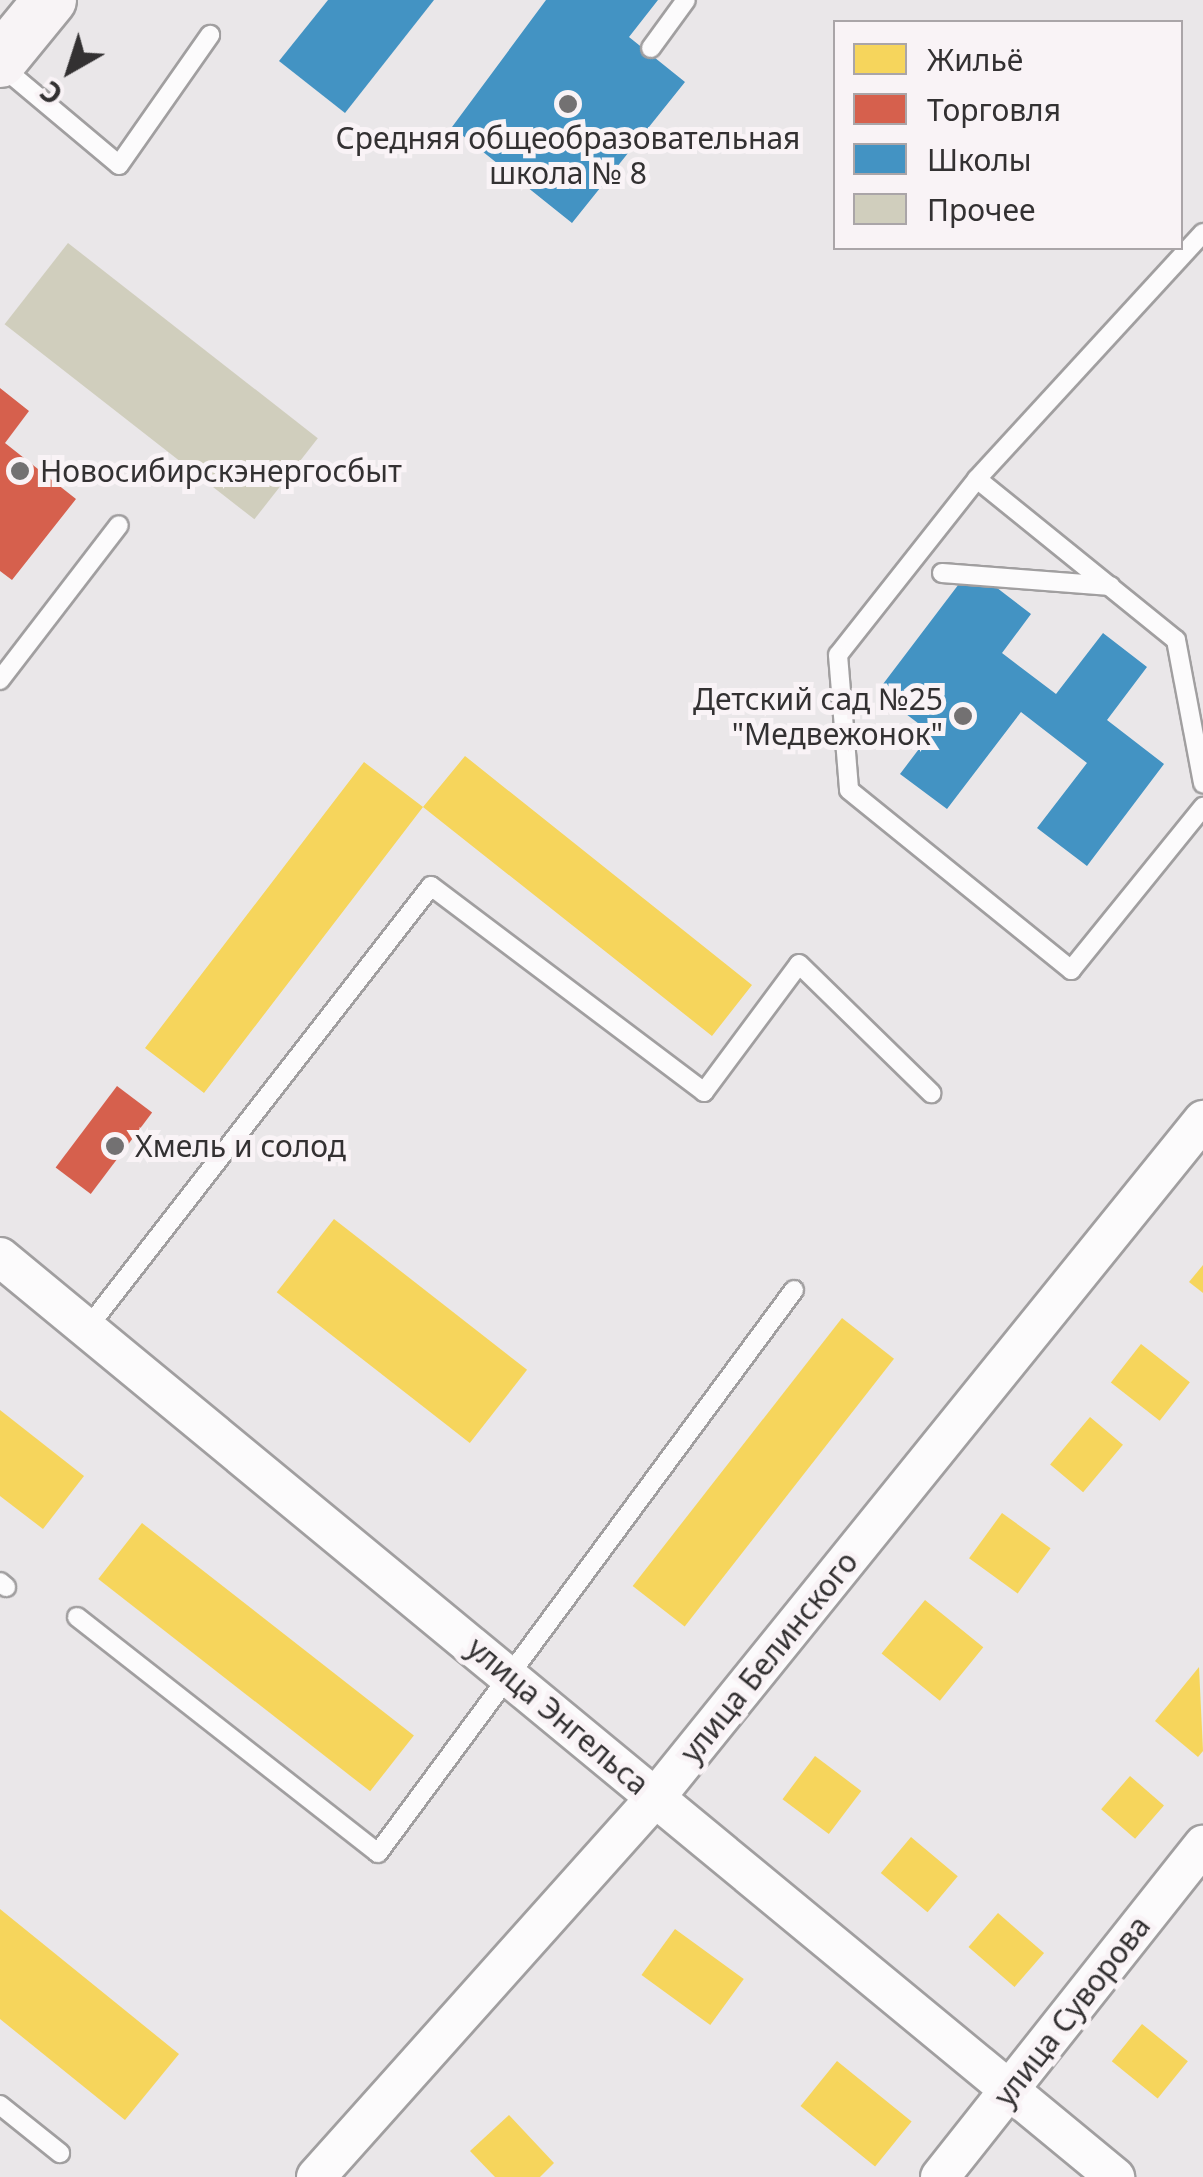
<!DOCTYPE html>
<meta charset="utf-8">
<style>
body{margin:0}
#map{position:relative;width:1203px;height:2177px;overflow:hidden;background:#eae7e9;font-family:"Noto Sans",sans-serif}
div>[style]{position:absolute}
.homes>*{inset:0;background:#f6d55c;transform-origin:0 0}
.shops>*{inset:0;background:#d6604d;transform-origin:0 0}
.schools>*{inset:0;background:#4393c3}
.building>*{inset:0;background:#d0cebd;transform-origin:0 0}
.roads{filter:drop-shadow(2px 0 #a19fa0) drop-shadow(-2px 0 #a19fa0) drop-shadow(0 2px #a19fa0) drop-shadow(0 -2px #a19fa0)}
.service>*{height:18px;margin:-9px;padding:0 9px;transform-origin:9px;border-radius:9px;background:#fcfbfc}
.minor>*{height:38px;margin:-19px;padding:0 19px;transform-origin:19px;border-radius:19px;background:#fcfbfc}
.secondary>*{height:52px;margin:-26px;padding:0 26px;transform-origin:26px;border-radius:26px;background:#f8f4f6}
.dots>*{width:28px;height:28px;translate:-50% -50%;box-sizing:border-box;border:5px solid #f9f3f6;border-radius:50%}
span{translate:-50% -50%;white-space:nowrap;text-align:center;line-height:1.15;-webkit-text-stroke:10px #f9f3f6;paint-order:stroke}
.poi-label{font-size:30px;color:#333132}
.left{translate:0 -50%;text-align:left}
.right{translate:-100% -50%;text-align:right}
.street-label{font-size:30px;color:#333132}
.legend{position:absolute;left:833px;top:20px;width:350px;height:230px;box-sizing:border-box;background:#f9f3f6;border:2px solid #aaa5a8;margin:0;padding:12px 18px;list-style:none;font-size:30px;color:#333132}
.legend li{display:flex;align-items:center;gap:20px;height:50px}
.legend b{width:50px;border:2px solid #aaa5a8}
.north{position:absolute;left:20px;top:20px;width:100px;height:100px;-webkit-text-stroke:8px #f9f3f6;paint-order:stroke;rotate:219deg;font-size:28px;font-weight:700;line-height:40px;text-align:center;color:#333132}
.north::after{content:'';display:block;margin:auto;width:35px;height:45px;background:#333132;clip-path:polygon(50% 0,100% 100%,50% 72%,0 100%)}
</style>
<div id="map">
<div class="homes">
<i style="clip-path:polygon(465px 756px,752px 985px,712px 1036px,423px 807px,204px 1093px,145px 1048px,364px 762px,423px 807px)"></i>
<i style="left:334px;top:1219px;width:245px;height:93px;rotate:38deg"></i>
<i style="clip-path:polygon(1203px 1265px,1203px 1293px,1189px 1282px)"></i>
<i style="left:842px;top:1318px;width:66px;height:340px;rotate:38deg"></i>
<i style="left:1141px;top:1344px;width:62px;height:49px;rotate:38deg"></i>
<i style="clip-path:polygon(0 1410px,84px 1476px,43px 1529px,0 1496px)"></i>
<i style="left:1090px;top:1417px;width:43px;height:62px;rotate:40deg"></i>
<i style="left:1002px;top:1513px;width:60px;height:56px;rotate:36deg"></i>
<i style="left:142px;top:1523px;width:345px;height:71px;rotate:38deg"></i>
<i style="left:925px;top:1600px;width:75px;height:69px;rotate:39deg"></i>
<i style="clip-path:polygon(1199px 1667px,1203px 1751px,1198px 1757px,1155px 1721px)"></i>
<i style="left:815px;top:1756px;width:58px;height:54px;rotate:37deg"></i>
<i style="left:1130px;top:1776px;width:45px;height:44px;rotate:41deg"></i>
<i style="left:911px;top:1837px;width:61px;height:47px;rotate:40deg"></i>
<i style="clip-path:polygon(0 1909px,179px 2054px,125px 2120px,0 2019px)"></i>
<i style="left:998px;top:1913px;width:61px;height:45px;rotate:41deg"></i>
<i style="left:675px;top:1929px;width:85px;height:57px;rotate:36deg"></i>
<i style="left:1142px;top:2024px;width:59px;height:48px;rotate:39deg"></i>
<i style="left:837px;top:2061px;width:96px;height:58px;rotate:39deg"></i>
<i style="clip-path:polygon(509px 2115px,554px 2163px,540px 2177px,495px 2177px,470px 2151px)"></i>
</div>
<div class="shops">
<i style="clip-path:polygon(0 388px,29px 411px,5px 443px,76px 499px,12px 580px,0 571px)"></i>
<i style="left:117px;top:1086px;width:44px;height:102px;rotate:37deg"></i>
</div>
<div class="schools">
<i style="clip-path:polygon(328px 0,434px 0,345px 113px,279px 61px)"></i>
<i style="clip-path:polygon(546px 0,658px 0,629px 37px,685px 82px,572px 223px,452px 127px)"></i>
<i style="clip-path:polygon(971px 568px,1031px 614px,1002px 653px,1056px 694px,1103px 633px,1147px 667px,1107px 720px,1164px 764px,1087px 866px,1037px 828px,1087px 763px,1021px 712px,947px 809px,900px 774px,931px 733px,877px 692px)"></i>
</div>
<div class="building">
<i style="left:68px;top:243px;width:317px;height:103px;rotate:38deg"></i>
</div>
<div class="roads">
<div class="service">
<i style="left:651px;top:48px;width:59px;rotate:-53.9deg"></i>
<i style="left:0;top:65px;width:155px;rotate:40deg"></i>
<i style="left:119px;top:165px;width:159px;rotate:-55deg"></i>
<i style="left:1203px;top:233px;width:334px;rotate:132.6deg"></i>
<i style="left:977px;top:479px;width:224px;rotate:128.3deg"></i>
<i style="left:838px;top:655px;width:135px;rotate:85.3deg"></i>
<i style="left:849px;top:790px;width:286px;rotate:39deg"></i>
<i style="left:1071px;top:970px;width:210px;rotate:-51deg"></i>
<i style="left:977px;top:479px;width:256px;rotate:39deg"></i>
<i style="left:1176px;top:640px;width:146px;rotate:79.3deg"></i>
<i style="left:942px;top:573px;width:169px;rotate:4.4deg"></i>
<i style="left:0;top:680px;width:195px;rotate:-52.5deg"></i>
<i style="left:89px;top:1326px;width:557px;rotate:-52.14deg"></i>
<i style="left:431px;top:886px;width:342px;rotate:37deg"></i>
<i style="left:704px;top:1092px;width:159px;rotate:-53.4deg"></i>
<i style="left:799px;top:964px;width:185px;rotate:44.3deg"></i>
<i style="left:0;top:1582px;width:8px;rotate:40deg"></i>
<i style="left:77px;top:1617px;width:382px;rotate:38.1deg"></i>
<i style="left:378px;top:1853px;width:700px;rotate:-53.54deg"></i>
<i style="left:0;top:2105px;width:77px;rotate:38.7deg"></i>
</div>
<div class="minor">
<i style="left:0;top:1257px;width:1446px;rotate:39.53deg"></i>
<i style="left:316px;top:2177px;width:508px;rotate:-48.19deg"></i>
<i style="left:655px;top:1798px;width:872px;rotate:-51.05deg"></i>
<i style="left:940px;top:2177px;width:424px;rotate:-51.6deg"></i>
</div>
<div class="secondary">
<i style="left:0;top:61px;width:79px;rotate:-50.7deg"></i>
</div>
</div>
<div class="dots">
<i style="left:568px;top:104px;background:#737172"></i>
<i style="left:20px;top:471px;background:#737172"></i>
<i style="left:963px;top:716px;background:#737172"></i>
<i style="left:115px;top:1146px;background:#737172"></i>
</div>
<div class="poi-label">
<span style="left:568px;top:155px">Средняя общеобразовательная<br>школа № 8</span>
<span class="left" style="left:40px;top:471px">Новосибирскэнергосбыт</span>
<span class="right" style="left:943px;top:716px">Детский сад №25<br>"Медвежонок"</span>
<span class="left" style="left:135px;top:1146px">Хмель и солод</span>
</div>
<div class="street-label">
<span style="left:769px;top:1657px;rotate:-51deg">улица Белинского</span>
<span style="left:558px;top:1716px;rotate:40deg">улица Энгельса</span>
<span style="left:1072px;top:2011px;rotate:-52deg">улица Суворова</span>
</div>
<ul class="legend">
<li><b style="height:28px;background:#f6d55c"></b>Жильё</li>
<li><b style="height:28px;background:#d6604d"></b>Торговля</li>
<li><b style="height:28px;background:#4393c3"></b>Школы</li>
<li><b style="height:28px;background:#d0cebd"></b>Прочее</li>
</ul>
<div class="north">С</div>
</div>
